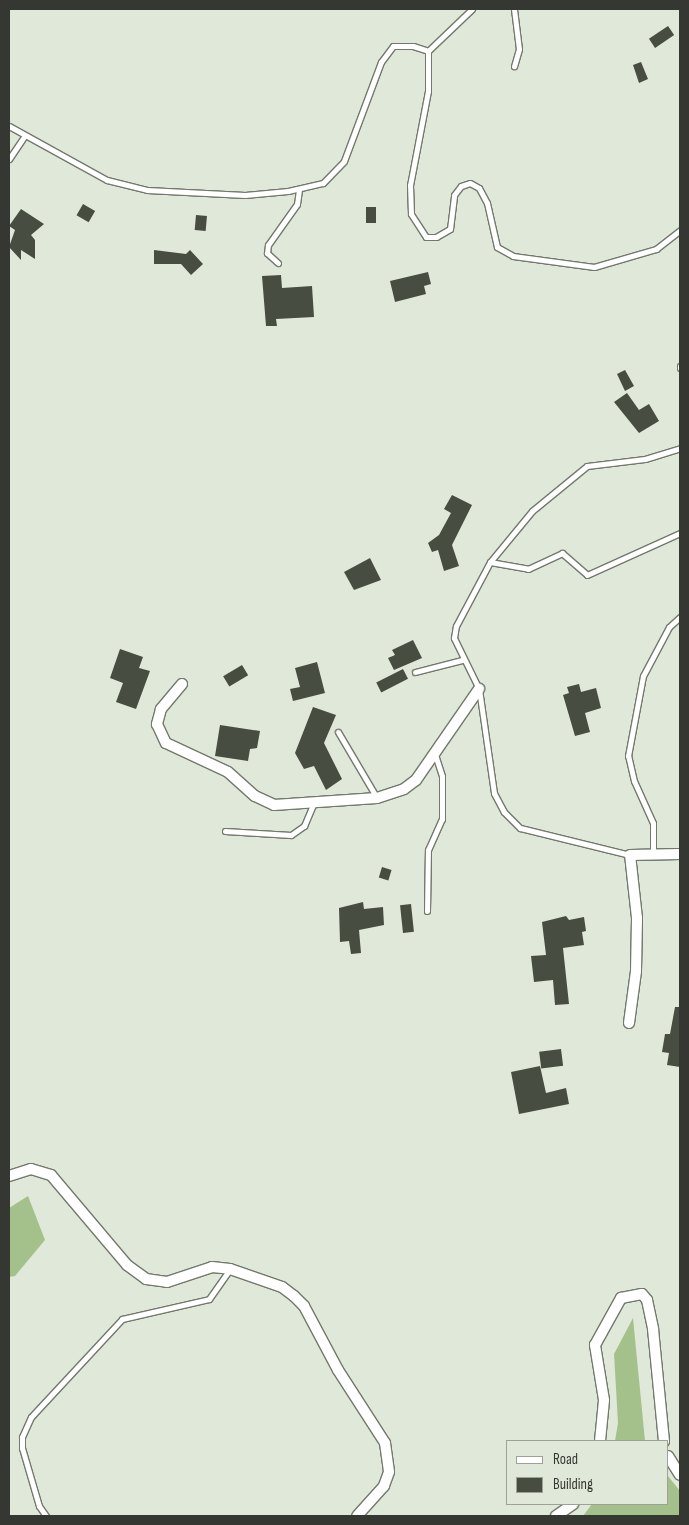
<!DOCTYPE html>
<style>
body{margin:0}
#map{position:relative;width:689px;height:1525px;overflow:hidden;background:#e0e8d9;font-family:"Sofia Sans Condensed",sans-serif}
div>[style]{position:absolute}
.forest>*{inset:0;background:#a5c18b}
.building>*{inset:0;background:#474d41;transform-origin:0 0}
.roads{filter:drop-shadow(1px 0 #72796c) drop-shadow(-1px 0 #72796c) drop-shadow(0 1px #72796c) drop-shadow(0 -1px #72796c)}
.lane>*{height:5px;margin:-2.5px;padding:0 2.5px;transform-origin:2.5px;border-radius:2.5px;background:#fff}
.street>*{height:10px;margin:-5px;padding:0 5px;transform-origin:5px;border-radius:5px;background:#fff}
span{translate:-50% -50%;white-space:nowrap;text-align:center;line-height:1.15;-webkit-text-stroke:5px #e0e8d9;paint-order:stroke}
.frame{position:absolute;inset:0;border:10px solid #353832;pointer-events:none}
.legend{position:absolute;left:506px;top:1440px;width:162px;height:65px;box-sizing:border-box;background:#e0e8d9;border:1px solid #9ca296;margin:0;padding:6px 9px;list-style:none;font-size:15px;color:#353832}
.legend li{display:flex;align-items:center;gap:10px;height:25px}
.legend b{width:25px;border:1px solid #9ca296}
</style>
<div id="map">
<div class="forest">
<i style="clip-path:polygon(28px 1196px,45px 1240px,15px 1276px,9px 1277px,9px 1208px)"></i>
<i style="clip-path:polygon(633px 1318px,645px 1441px,615px 1441px,618px 1423px,614px 1354px)"></i>
<i style="clip-path:polygon(668px 1476px,680px 1491px,680px 1516px,583px 1516px,592px 1504px,668px 1504px)"></i>
</div>
<div class="building">
<i style="left:668px;top:26px;width:11px;height:23px;rotate:56deg"></i>
<i style="clip-path:polygon(641px 62px,648px 79px,639px 83px,633px 65px)"></i>
<i style="left:83px;top:204px;width:14px;height:13px;rotate:30deg"></i>
<i style="left:366px;top:207px;width:10px;height:16px"></i>
<i style="clip-path:polygon(21px 209px,44px 224px,31px 235px,35px 240px,35px 259px,21px 250px,21px 260px,9px 247px,15px 230px,9px 226px)"></i>
<i style="left:196px;top:215px;width:11px;height:15px;rotate:5deg"></i>
<i style="clip-path:polygon(154px 250px,186px 254px,190px 250px,203px 264px,191px 275px,181px 264px,154px 264px)"></i>
<i style="clip-path:polygon(428px 272px,431px 284px,424px 286px,426px 294px,395px 302px,390px 281px)"></i>
<i style="clip-path:polygon(281px 275px,282px 288px,312px 286px,314px 317px,276px 319px,277px 326px,266px 326px,262px 276px)"></i>
<i style="clip-path:polygon(625px 370px,634px 386px,625px 391px,617px 374px)"></i>
<i style="clip-path:polygon(627px 393px,639px 410px,649px 404px,659px 421px,639px 433px,614px 402px)"></i>
<i style="clip-path:polygon(452px 495px,472px 505px,452px 545px,459px 566px,444px 571px,438px 550px,432px 552px,428px 543px,439px 535px,451px 513px,444px 509px)"></i>
<i style="clip-path:polygon(370px 558px,381px 580px,354px 590px,344px 572px)"></i>
<i style="clip-path:polygon(413px 640px,422px 658px,394px 670px,388px 658px,395px 655px,392px 650px)"></i>
<i style="clip-path:polygon(120px 649px,143px 657px,139px 668px,150px 671px,136px 709px,116px 702px,123px 683px,110px 678px)"></i>
<i style="clip-path:polygon(317px 662px,325px 693px,293px 701px,290px 689px,300px 687px,295px 668px)"></i>
<i style="left:242px;top:665px;width:12px;height:22px;rotate:59deg"></i>
<i style="left:403px;top:669px;width:11px;height:30px;rotate:63deg"></i>
<i style="clip-path:polygon(579px 684px,581px 692px,596px 688px,601px 708px,585px 713px,590px 732px,575px 736px,563px 695px,569px 693px,567px 687px)"></i>
<i style="clip-path:polygon(313px 707px,336px 715px,324px 743px,342px 779px,326px 790px,314px 766px,304px 769px,295px 753px)"></i>
<i style="clip-path:polygon(220px 725px,260px 731px,257px 748px,250px 749px,248px 761px,215px 756px)"></i>
<i style="left:382px;top:867px;width:10px;height:11px;rotate:17deg"></i>
<i style="clip-path:polygon(363px 902px,364px 909px,383px 907px,384px 925px,359px 930px,361px 953px,351px 954px,349px 941px,340px 942px,339px 908px)"></i>
<i style="left:411px;top:904px;width:28px;height:11px;rotate:84deg"></i>
<i style="clip-path:polygon(566px 916px,569px 920px,584px 917px,586px 931px,582px 932px,584px 945px,563px 948px,569px 1004px,555px 1005px,553px 980px,534px 982px,531px 956px,546px 955px,542px 922px)"></i>
<i style="clip-path:polygon(675px 1007px,680px 1007px,680px 1067px,667px 1065px,669px 1053px,662px 1052px,665px 1034px,670px 1034px)"></i>
<i style="left:561px;top:1049px;width:17px;height:22px;rotate:83deg"></i>
<i style="clip-path:polygon(540px 1066px,546px 1093px,566px 1088px,569px 1104px,519px 1114px,511px 1072px)"></i>
</div>
<div class="roads">
<div class="lane">
<i style="left:514px;top:9px;width:40px;rotate:82.9deg"></i>
<i style="left:519px;top:49px;width:18px;rotate:106deg"></i>
<i style="left:428px;top:51px;width:61px;rotate:-43.7deg"></i>
<i style="left:9px;top:126px;width:112px;rotate:28.9deg"></i>
<i style="left:107px;top:180px;width:41px;rotate:14deg"></i>
<i style="left:147px;top:190px;width:98px;rotate:2.9deg"></i>
<i style="left:245px;top:195px;width:43px;rotate:-5.3deg"></i>
<i style="left:288px;top:191px;width:36px;rotate:-13deg"></i>
<i style="left:323px;top:183px;width:30px;rotate:-46deg"></i>
<i style="left:344px;top:161px;width:106px;rotate:-69.5deg"></i>
<i style="left:381px;top:62px;width:20px;rotate:-53deg"></i>
<i style="left:393px;top:46px;width:20px"></i>
<i style="left:413px;top:46px;width:16px;rotate:18deg"></i>
<i style="left:428px;top:51px;width:40px;rotate:90deg"></i>
<i style="left:428px;top:91px;width:96px;rotate:100.8deg"></i>
<i style="left:410px;top:185px;width:29px;rotate:88deg"></i>
<i style="left:411px;top:214px;width:27px;rotate:57deg"></i>
<i style="left:426px;top:237px;width:10px"></i>
<i style="left:436px;top:237px;width:16px;rotate:-30deg"></i>
<i style="left:450px;top:229px;width:34px;rotate:-83deg"></i>
<i style="left:454px;top:195px;width:11px;rotate:-52deg"></i>
<i style="left:461px;top:186px;width:9px;rotate:-18deg"></i>
<i style="left:470px;top:183px;width:10px;rotate:29deg"></i>
<i style="left:479px;top:188px;width:17px;rotate:62deg"></i>
<i style="left:487px;top:203px;width:45px;rotate:77.2deg"></i>
<i style="left:497px;top:247px;width:18px;rotate:29deg"></i>
<i style="left:513px;top:256px;width:82px;rotate:7.7deg"></i>
<i style="left:594px;top:267px;width:65px;rotate:-16.2deg"></i>
<i style="left:656px;top:249px;width:31px;rotate:-38deg"></i>
<i style="left:9px;top:159px;width:27px;rotate:-56deg"></i>
<i style="left:278px;top:263px;width:15px;rotate:-138deg"></i>
<i style="left:267px;top:253px;width:8px;rotate:-83deg"></i>
<i style="left:268px;top:245px;width:50px;rotate:-54.7deg"></i>
<i style="left:297px;top:204px;width:15px;rotate:-82deg"></i>
<i style="left:680px;top:366px;width:2px;rotate:90deg"></i>
<i style="left:490px;top:562px;width:39px;rotate:10deg"></i>
<i style="left:528px;top:569px;width:38px;rotate:-25deg"></i>
<i style="left:562px;top:553px;width:33px;rotate:41deg"></i>
<i style="left:587px;top:575px;width:102px;rotate:-24.3deg"></i>
<i style="left:415px;top:672px;width:49px;rotate:-14.3deg"></i>
<i style="left:338px;top:732px;width:77px;rotate:59.4deg"></i>
<i style="left:225px;top:831px;width:66px;rotate:3.5deg"></i>
<i style="left:291px;top:835px;width:16px;rotate:-35deg"></i>
<i style="left:304px;top:826px;width:26px;rotate:-67deg"></i>
<i style="left:630px;top:855px;width:113px;rotate:-166.2deg"></i>
<i style="left:520px;top:828px;width:23px;rotate:-135deg"></i>
<i style="left:504px;top:812px;width:21px;rotate:-118deg"></i>
<i style="left:494px;top:793px;width:105px;rotate:-98.2deg"></i>
<i style="left:479px;top:689px;width:57px;rotate:-116.1deg"></i>
<i style="left:454px;top:638px;width:12px;rotate:-81deg"></i>
<i style="left:456px;top:626px;width:72px;rotate:-62deg"></i>
<i style="left:490px;top:562px;width:66px;rotate:-50.5deg"></i>
<i style="left:532px;top:511px;width:71px;rotate:-39.3deg"></i>
<i style="left:587px;top:466px;width:58px;rotate:-6.9deg"></i>
<i style="left:645px;top:459px;width:37px;rotate:-17deg"></i>
<i style="left:653px;top:855px;width:32px;rotate:-90deg"></i>
<i style="left:653px;top:823px;width:46px;rotate:-114.3deg"></i>
<i style="left:634px;top:781px;width:26px;rotate:-103deg"></i>
<i style="left:628px;top:756px;width:81px;rotate:-79.4deg"></i>
<i style="left:643px;top:676px;width:55px;rotate:-62deg"></i>
<i style="left:669px;top:627px;width:15px;rotate:-42deg"></i>
<i style="left:427px;top:911px;width:61px;rotate:-89.1deg"></i>
<i style="left:428px;top:850px;width:34px;rotate:-66deg"></i>
<i style="left:442px;top:819px;width:43px;rotate:-90deg"></i>
<i style="left:442px;top:776px;width:23px;rotate:-108deg"></i>
<i style="left:46px;top:1516px;width:12px;rotate:-125deg"></i>
<i style="left:39px;top:1506px;width:60px;rotate:-106.3deg"></i>
<i style="left:22px;top:1448px;width:11px;rotate:-90deg"></i>
<i style="left:22px;top:1437px;width:22px;rotate:-66deg"></i>
<i style="left:31px;top:1417px;width:134px;rotate:-47.1deg"></i>
<i style="left:122px;top:1319px;width:89px;rotate:-12.9deg"></i>
<i style="left:209px;top:1299px;width:37px;rotate:-55deg"></i>
</div>
<div class="street">
<i style="left:182px;top:684px;width:33px;rotate:130deg"></i>
<i style="left:161px;top:709px;width:16px;rotate:105deg"></i>
<i style="left:157px;top:724px;width:21px;rotate:65deg"></i>
<i style="left:166px;top:743px;width:68px;rotate:25.1deg"></i>
<i style="left:228px;top:772px;width:36px;rotate:42deg"></i>
<i style="left:255px;top:796px;width:21px;rotate:25deg"></i>
<i style="left:274px;top:805px;width:103px;rotate:-3.9deg"></i>
<i style="left:377px;top:798px;width:28px;rotate:-18deg"></i>
<i style="left:404px;top:789px;width:15px;rotate:-37deg"></i>
<i style="left:416px;top:780px;width:111px;rotate:-55.3deg"></i>
<i style="left:629px;top:1023px;width:52px;rotate:-82.3deg"></i>
<i style="left:636px;top:971px;width:53px;rotate:-88.9deg"></i>
<i style="left:637px;top:918px;width:63px;rotate:-96.3deg"></i>
<i style="left:630px;top:855px;width:50px;rotate:-1.1deg"></i>
<i style="left:9px;top:1176px;width:23px;rotate:-18deg"></i>
<i style="left:31px;top:1169px;width:21px;rotate:17deg"></i>
<i style="left:51px;top:1175px;width:118px;rotate:49.8deg"></i>
<i style="left:127px;top:1265px;width:24px;rotate:36deg"></i>
<i style="left:146px;top:1279px;width:21px;rotate:8deg"></i>
<i style="left:167px;top:1282px;width:47px;rotate:-18.4deg"></i>
<i style="left:212px;top:1267px;width:18px;rotate:6deg"></i>
<i style="left:230px;top:1269px;width:55px;rotate:19.1deg"></i>
<i style="left:282px;top:1287px;width:15px;rotate:37deg"></i>
<i style="left:294px;top:1296px;width:14px;rotate:45deg"></i>
<i style="left:304px;top:1306px;width:72px;rotate:62deg"></i>
<i style="left:338px;top:1370px;width:87px;rotate:57.2deg"></i>
<i style="left:385px;top:1443px;width:29px;rotate:82deg"></i>
<i style="left:389px;top:1472px;width:15px;rotate:110deg"></i>
<i style="left:384px;top:1486px;width:40px;rotate:132deg"></i>
<i style="left:600px;top:1441px;width:41px;rotate:-84.4deg"></i>
<i style="left:604px;top:1400px;width:56px;rotate:-99.3deg"></i>
<i style="left:595px;top:1345px;width:54px;rotate:-61deg"></i>
<i style="left:621px;top:1298px;width:21px;rotate:-11deg"></i>
<i style="left:642px;top:1294px;width:8px;rotate:50deg"></i>
<i style="left:647px;top:1300px;width:30px;rotate:78deg"></i>
<i style="left:653px;top:1329px;width:113px;rotate:84.4deg"></i>
<i style="left:668px;top:1456px;width:22px;rotate:58deg"></i>
<i style="left:556px;top:1516px;width:21px;rotate:-35deg"></i>
</div>
</div>
<div class="frame"></div>
<ul class="legend">
<li><b style="height:6px;background:#fff"></b>Road</li>
<li><b style="height:14px;background:#474d41"></b>Building</li>
</ul>
</div>
